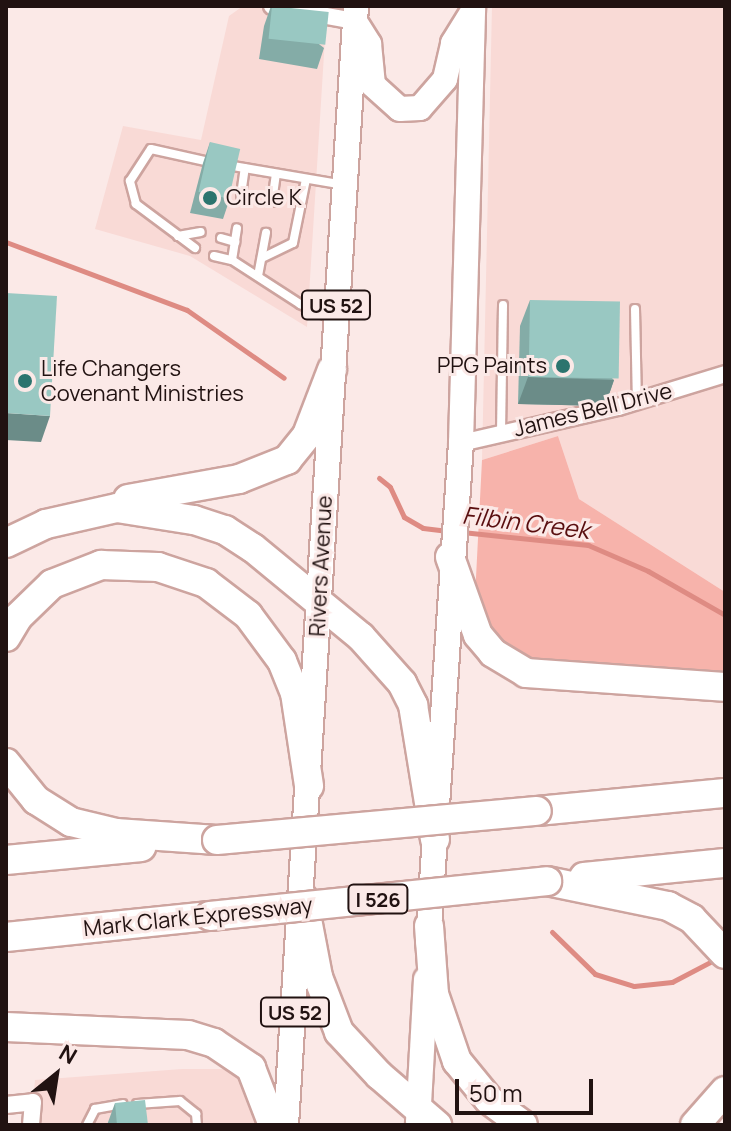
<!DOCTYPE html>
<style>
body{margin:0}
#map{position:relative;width:731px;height:1131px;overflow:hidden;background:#fbe9e7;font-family:Manrope,sans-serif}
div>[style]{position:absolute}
.built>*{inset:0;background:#f9dad6}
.green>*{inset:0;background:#f7b3ab}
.stream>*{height:5px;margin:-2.5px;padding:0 2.5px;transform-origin:2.5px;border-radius:2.5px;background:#de8b83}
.roads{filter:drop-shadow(2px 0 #cda49f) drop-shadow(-2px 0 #cda49f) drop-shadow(0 2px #cda49f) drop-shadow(0 -2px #cda49f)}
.service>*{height:8px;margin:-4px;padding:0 4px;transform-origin:4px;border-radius:4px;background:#fff}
.minor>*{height:16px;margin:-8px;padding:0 8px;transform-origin:8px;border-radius:8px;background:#fff}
.primary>*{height:24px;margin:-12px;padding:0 12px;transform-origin:12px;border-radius:12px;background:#fff}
.motorway>*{height:28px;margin:-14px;padding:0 14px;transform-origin:14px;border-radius:14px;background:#fff}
.bridges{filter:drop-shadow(2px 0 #cda49f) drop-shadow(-2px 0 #cda49f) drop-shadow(0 2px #cda49f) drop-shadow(0 -2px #cda49f)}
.motorway-bridge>*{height:28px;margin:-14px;padding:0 14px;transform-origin:14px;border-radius:14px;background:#fff}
.wall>*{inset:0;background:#84aca7}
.shaded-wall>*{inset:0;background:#6b8c88}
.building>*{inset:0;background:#99c8c2;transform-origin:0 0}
.dots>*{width:22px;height:22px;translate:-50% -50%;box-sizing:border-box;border:4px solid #fbe9e7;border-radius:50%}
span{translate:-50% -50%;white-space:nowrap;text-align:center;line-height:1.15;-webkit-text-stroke:6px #fbe9e7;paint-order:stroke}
.shield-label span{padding:2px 6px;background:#fbe9e7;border:2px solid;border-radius:6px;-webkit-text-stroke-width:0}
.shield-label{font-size:20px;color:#211211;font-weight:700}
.poi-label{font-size:22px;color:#211211}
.left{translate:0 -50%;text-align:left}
.right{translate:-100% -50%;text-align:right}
.street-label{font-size:22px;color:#211211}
.water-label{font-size:24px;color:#590e0f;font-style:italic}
.frame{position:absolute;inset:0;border:8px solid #211211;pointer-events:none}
.north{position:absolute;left:16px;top:1035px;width:80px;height:80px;-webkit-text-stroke:6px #fbe9e7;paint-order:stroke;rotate:30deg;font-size:22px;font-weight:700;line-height:32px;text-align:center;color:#211211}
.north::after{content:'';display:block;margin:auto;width:28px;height:36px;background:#211211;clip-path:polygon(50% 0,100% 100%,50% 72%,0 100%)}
.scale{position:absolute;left:455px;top:1079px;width:138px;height:36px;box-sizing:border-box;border:4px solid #211211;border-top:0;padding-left:10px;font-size:24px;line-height:28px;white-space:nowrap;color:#211211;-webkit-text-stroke:6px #fbe9e7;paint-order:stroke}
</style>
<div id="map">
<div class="built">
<i style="clip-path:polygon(243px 6px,327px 6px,307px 327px,190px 256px,95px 229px,123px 126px,201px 140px,229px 16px)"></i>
<i style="clip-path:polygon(492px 6px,725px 6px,725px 592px,579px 499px,558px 436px,482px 460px)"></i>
<i style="clip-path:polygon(182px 1069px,239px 1069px,256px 1125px,31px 1125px,35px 1080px)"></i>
</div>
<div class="green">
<i style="clip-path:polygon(558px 436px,579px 499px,725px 592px,725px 673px,553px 666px,513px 654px,488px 628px,475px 597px,482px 460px)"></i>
</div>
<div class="stream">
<i style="left:6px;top:242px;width:193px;rotate:20.6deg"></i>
<i style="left:187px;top:310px;width:118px;rotate:35deg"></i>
<i style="left:379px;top:478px;width:14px;rotate:39deg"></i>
<i style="left:390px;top:487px;width:33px;rotate:65deg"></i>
<i style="left:404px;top:517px;width:22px;rotate:30deg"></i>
<i style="left:423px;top:528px;width:25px;rotate:7deg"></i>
<i style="left:462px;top:532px;width:127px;rotate:5.9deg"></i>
<i style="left:588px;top:545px;width:65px;rotate:23.4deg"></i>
<i style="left:648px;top:571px;width:89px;rotate:29.7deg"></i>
<i style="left:552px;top:932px;width:60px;rotate:44.3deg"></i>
<i style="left:595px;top:974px;width:41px;rotate:17.1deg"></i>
<i style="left:634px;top:986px;width:38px;rotate:-6deg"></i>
<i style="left:672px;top:982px;width:52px;rotate:-27.6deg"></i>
</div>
<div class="roads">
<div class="service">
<i style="left:227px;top:165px;width:119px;rotate:9.7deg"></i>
<i style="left:241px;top:195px;width:27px;rotate:-82deg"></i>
<i style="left:272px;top:202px;width:28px;rotate:-82deg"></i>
<i style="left:178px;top:236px;width:23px;rotate:-10deg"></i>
<i style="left:221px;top:238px;width:15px;rotate:16deg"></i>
<i style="left:195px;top:248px;width:74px;rotate:-143.3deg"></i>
<i style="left:136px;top:204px;width:24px;rotate:-105deg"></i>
<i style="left:130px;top:181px;width:38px;rotate:-57deg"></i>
<i style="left:151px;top:149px;width:65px;rotate:12.5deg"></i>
<i style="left:214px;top:256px;width:18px;rotate:13deg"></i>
<i style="left:232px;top:260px;width:81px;rotate:32.9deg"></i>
<i style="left:300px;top:304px;width:35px;rotate:24deg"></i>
<i style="left:262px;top:258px;width:34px;rotate:-26deg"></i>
<i style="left:293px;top:243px;width:65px;rotate:-78.5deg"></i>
<i style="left:232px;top:260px;width:32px;rotate:-81deg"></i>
<i style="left:258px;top:276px;width:44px;rotate:-79.5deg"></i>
<i style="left:635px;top:309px;width:92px;rotate:88.8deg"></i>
<i style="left:501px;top:433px;width:128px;rotate:-89.1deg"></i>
<i style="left:137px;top:1104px;width:43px;rotate:-4deg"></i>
<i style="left:180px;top:1101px;width:21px;rotate:39deg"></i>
<i style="left:196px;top:1114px;width:11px;rotate:85deg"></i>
<i style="left:87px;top:1125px;width:18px;rotate:-63deg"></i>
<i style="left:95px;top:1109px;width:28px;rotate:-10deg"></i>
</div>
<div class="minor">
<i style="left:272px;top:6px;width:83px;rotate:10.4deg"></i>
<i style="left:461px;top:443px;width:161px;rotate:-12.9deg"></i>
<i style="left:618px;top:407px;width:112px;rotate:-17.1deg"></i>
<i style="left:6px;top:1105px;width:27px;rotate:-6deg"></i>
<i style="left:33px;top:1102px;width:23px;rotate:95deg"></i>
</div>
<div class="primary">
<i style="left:356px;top:23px;width:25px;rotate:58deg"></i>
<i style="left:369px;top:44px;width:41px;rotate:84.4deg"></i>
<i style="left:373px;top:85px;width:36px;rotate:42deg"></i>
<i style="left:400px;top:109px;width:20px;rotate:-3deg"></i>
<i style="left:420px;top:108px;width:38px;rotate:-49deg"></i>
<i style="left:445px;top:79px;width:37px;rotate:-77deg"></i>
<i style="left:453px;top:43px;width:36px;rotate:-58deg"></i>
<i style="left:428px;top:942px;width:500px;rotate:-86.22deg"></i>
<i style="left:461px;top:443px;width:437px;rotate:-88.4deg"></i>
<i style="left:418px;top:1122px;width:143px;rotate:-86.8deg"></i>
<i style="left:286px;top:1125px;width:1121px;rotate:-86.42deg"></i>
</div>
<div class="motorway">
<i style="left:128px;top:499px;width:113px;rotate:-10.2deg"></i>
<i style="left:239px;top:479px;width:52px;rotate:-21.6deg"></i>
<i style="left:287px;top:460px;width:32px;rotate:-51deg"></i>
<i style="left:307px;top:435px;width:70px;rotate:-69deg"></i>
<i style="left:6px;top:543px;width:44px;rotate:-25.4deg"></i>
<i style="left:46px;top:524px;width:73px;rotate:-12.7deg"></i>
<i style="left:117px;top:508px;width:78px;rotate:8.9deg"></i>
<i style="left:194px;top:520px;width:33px;rotate:18deg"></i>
<i style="left:225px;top:530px;width:33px;rotate:33deg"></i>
<i style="left:253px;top:548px;width:140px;rotate:39.5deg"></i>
<i style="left:361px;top:637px;width:62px;rotate:48.3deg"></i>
<i style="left:402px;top:683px;width:25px;rotate:63deg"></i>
<i style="left:413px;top:705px;width:136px;rotate:80.7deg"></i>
<i style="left:450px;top:557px;width:83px;rotate:70.3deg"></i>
<i style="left:478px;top:635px;width:23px;rotate:50deg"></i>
<i style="left:493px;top:653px;width:39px;rotate:31deg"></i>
<i style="left:526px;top:673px;width:199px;rotate:4deg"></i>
<i style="left:6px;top:637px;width:23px;rotate:-59deg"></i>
<i style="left:18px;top:617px;width:47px;rotate:-44.1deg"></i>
<i style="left:52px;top:584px;width:53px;rotate:-21.2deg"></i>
<i style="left:101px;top:565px;width:57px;rotate:2deg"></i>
<i style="left:158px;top:567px;width:51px;rotate:18.4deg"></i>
<i style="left:206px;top:583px;width:53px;rotate:37.3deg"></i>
<i style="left:248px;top:615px;width:57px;rotate:53.5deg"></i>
<i style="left:282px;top:661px;width:35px;rotate:68deg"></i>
<i style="left:295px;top:693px;width:94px;rotate:81.4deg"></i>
<i style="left:6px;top:763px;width:48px;rotate:51deg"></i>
<i style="left:36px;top:800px;width:41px;rotate:32.2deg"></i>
<i style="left:71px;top:822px;width:46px;rotate:13.7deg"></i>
<i style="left:116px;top:833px;width:101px;rotate:4deg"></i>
<i style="left:537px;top:811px;width:189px;rotate:-5.5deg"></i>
<i style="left:6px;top:860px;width:136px;rotate:-5.5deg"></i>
<i style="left:584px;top:877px;width:142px;rotate:-5.7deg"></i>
<i style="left:547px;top:881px;width:124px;rotate:11.7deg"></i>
<i style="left:668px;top:906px;width:27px;rotate:28deg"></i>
<i style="left:692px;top:919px;width:48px;rotate:46.7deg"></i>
<i style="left:303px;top:898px;width:80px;rotate:79.2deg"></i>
<i style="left:318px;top:977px;width:59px;rotate:69.1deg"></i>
<i style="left:339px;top:1032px;width:59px;rotate:47.1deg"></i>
<i style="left:379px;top:1075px;width:77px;rotate:40.8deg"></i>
<i style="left:429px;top:926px;width:68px;rotate:85.8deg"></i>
<i style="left:434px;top:994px;width:71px;rotate:71.1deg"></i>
<i style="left:457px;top:1061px;width:50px;rotate:50.6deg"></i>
<i style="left:489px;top:1100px;width:42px;rotate:36.3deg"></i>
<i style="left:6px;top:937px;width:205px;rotate:-5.9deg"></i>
<i style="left:6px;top:1027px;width:182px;rotate:2.5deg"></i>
<i style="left:188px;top:1035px;width:27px;rotate:17deg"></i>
<i style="left:214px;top:1043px;width:45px;rotate:34deg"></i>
<i style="left:251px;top:1068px;width:61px;rotate:68.9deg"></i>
<i style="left:695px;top:1125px;width:45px;rotate:-48.6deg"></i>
</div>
</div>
<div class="bridges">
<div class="motorway-bridge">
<i style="left:217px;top:840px;width:321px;rotate:-5.2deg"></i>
<i style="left:210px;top:916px;width:339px;rotate:-5.9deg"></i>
</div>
</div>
<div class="wall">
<i style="clip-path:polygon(271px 6px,324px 48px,317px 69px,259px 59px,264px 26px)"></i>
<i style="clip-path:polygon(210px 142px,230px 198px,223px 219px,190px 213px,203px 163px)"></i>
<i style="clip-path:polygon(530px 300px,614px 380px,605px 406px,518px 404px,520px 326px)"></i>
<i style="clip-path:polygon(115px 1103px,148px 1125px,107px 1125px)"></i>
</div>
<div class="shaded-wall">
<i style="clip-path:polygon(528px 377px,614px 380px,605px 406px,518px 404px)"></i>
<i style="clip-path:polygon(6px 413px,50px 416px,41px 442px,6px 440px)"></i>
</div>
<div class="building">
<i style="left:272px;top:6px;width:57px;height:33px;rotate:6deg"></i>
<i style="left:210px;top:142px;width:31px;height:51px;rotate:13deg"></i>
<i style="clip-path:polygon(6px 293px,57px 296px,50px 416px,6px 413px)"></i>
<i style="left:530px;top:300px;width:90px;height:77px;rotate:1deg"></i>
<i style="clip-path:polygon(145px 1100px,148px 1125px,117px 1125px,115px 1103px)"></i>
</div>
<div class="dots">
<i style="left:210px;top:198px;background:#2c746e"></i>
<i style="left:563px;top:366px;background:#2c746e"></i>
<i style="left:25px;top:381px;background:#2c746e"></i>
</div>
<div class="shield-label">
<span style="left:336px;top:305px">US 52</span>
<span style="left:378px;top:899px">I 526</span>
<span style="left:295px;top:1012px">US 52</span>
</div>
<div class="poi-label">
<span class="left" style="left:226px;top:198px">Circle K</span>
<span class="right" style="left:547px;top:366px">PPG Paints</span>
<span class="left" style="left:41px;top:381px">Life Changers<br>Covenant Ministries</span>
</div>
<div class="street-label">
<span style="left:593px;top:410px;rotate:-14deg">James Bell Drive</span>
<span style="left:321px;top:566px;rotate:-87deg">Rivers Avenue</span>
<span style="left:198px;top:917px;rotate:-6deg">Mark Clark Expressway</span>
</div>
<div class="water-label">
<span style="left:526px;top:522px;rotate:7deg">Filbin Creek</span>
</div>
<div class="frame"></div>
<div class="north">N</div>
<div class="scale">50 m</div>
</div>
